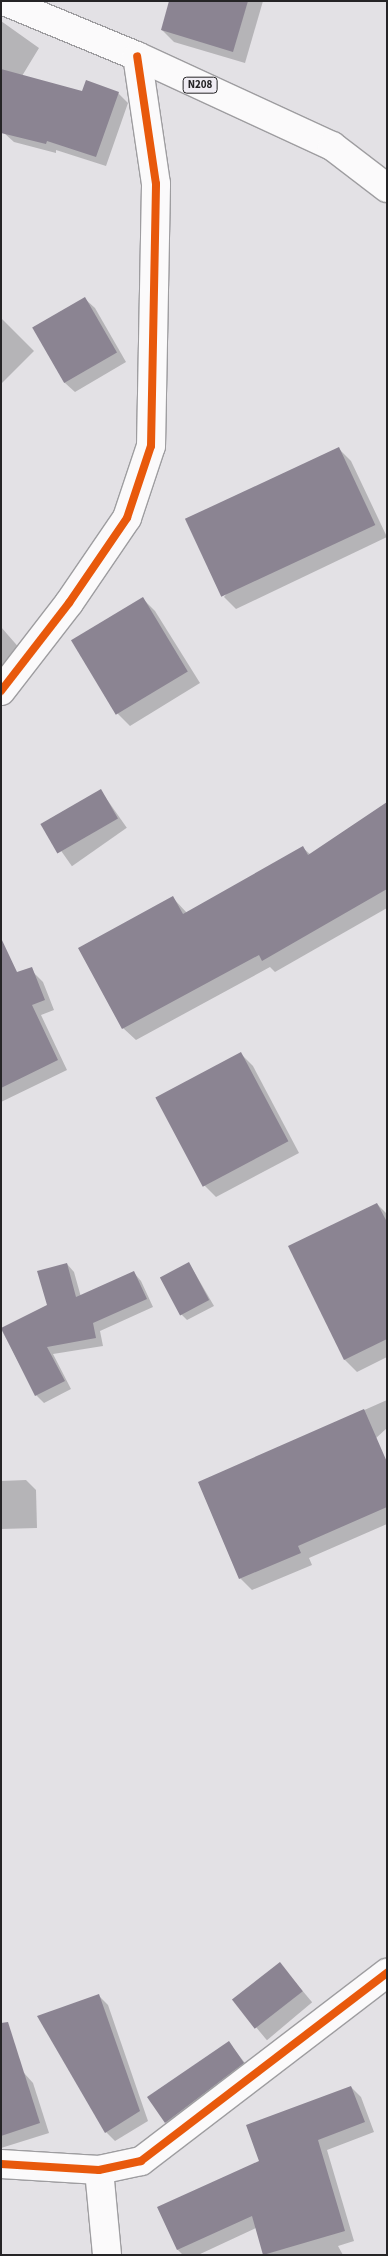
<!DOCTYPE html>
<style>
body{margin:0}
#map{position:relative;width:388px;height:2256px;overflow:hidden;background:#e3e1e5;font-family:"Source Sans 3",sans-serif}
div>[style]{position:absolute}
.shadow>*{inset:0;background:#0003;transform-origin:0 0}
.building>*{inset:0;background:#8b8492;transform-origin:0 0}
.roads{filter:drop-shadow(1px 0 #9e9da0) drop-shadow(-1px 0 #9e9da0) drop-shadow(0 1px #9e9da0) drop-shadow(0 -1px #9e9da0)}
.minor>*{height:28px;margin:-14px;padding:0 14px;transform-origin:14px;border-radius:14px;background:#fbfafb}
.highway>*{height:28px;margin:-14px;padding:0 14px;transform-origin:14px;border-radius:14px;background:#fbfafb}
.cycleway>*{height:8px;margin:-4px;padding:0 4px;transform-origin:4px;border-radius:4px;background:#e8590c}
span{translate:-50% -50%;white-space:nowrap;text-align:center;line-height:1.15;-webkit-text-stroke:5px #f0edf4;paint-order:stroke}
.shield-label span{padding:1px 4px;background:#f0edf4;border:1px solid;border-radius:4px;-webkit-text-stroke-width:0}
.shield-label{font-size:11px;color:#252426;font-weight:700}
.frame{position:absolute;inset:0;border:2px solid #252426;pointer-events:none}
</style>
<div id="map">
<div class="shadow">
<i style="clip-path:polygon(170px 1px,263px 1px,245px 63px,174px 42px,162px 30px)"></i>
<i style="clip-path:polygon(1px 21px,39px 48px,22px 76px,83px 92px,118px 93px,128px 103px,106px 166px,56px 150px,56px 153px,14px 142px,4px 133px,1px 115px)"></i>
<i style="clip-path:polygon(85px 299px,95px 308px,126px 362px,75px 392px,65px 383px,34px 329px)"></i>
<i style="clip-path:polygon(1px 318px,34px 351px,2px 383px,1px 382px)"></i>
<i style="clip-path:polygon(339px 449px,351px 461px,387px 537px,236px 609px,224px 597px)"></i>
<i style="clip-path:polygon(143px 599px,155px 611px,200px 683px,130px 726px,118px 714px,74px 642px)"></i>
<i style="clip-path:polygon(1px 627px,21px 650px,1px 667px)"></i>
<i style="left:101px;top:791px;width:45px;height:67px;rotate:55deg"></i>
<i style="clip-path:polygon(387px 803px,387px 908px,275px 972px,270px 967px,136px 1040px,123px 1028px,173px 898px,187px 913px,303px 848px,311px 855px)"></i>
<i style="clip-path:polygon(33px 972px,43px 982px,54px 1010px,41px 1015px,67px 1070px,1px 1102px,1px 980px)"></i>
<i style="clip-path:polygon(241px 1054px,253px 1066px,299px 1153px,216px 1197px,204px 1185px)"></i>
<i style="clip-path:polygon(377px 1204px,387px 1214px,387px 1357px,357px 1372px,345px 1360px,290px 1247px)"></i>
<i style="clip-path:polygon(189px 1263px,214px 1306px,187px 1320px,181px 1314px)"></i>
<i style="clip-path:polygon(67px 1264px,74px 1272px,81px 1297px,134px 1273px,141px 1281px,153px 1307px,100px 1331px,103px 1346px,53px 1354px,71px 1389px,44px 1403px,36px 1395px,1px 1329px,48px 1305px)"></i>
<i style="clip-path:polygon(387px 1400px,387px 1428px,351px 1461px,387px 1462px,387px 1524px,309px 1558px,312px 1565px,252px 1590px,240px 1578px,199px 1483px)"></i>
<i style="clip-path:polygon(26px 1480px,36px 1490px,37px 1528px,1px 1529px,1px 1481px)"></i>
<i style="left:280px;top:1964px;width:50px;height:59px;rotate:50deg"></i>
<i style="clip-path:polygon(99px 1996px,108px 2005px,148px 2121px,115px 2141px,106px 2132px)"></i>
<i style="clip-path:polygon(229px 2043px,253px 2073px,176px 2132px,166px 2122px)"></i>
<i style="clip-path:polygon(24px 2073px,33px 2083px,49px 2133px,1px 2148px,1px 2080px)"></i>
<i style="clip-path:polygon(351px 2087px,361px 2097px,374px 2132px,327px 2150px,354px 2241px,338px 2246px,343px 2255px,264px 2255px,256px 2228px,198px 2255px,183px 2255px,178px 2250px,159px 2208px,261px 2162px)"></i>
</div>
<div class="building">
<i style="clip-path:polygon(169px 1px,248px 1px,233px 52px,161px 30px)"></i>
<i style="clip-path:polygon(1px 69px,82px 91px,86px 80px,119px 92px,96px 157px,47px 141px,46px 144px,1px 133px)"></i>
<i style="left:85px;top:297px;width:64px;height:61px;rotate:60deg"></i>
<i style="left:339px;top:447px;width:86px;height:170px;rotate:65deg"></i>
<i style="left:143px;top:597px;width:87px;height:84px;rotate:59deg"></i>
<i style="left:101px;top:789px;width:34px;height:70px;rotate:60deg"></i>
<i style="clip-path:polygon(387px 802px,387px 889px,262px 961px,259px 955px,122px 1029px,78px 948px,173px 896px,183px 914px,303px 846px,308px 855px)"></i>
<i style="clip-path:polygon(1px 938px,17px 972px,32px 967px,45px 1000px,32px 1005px,58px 1060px,1px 1088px)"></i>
<i style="left:241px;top:1052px;width:101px;height:97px;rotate:62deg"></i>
<i style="clip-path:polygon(377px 1203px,387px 1222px,387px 1339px,344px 1360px,288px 1246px)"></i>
<i style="left:189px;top:1262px;width:43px;height:33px;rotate:62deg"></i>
<i style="clip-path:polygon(67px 1263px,76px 1297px,134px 1271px,147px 1299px,93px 1323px,96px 1338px,47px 1347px,65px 1381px,35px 1396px,1px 1328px,47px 1305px,37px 1271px)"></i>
<i style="clip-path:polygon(364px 1409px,387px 1462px,387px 1507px,298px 1546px,301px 1553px,239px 1579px,198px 1482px)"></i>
<i style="left:280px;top:1962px;width:37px;height:61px;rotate:52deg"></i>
<i style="clip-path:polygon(99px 1994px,140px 2111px,105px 2133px,37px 2016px)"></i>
<i style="clip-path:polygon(8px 2022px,40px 2123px,1px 2136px,1px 2023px)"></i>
<i style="clip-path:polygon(229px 2041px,244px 2063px,165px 2123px,147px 2097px)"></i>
<i style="clip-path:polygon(351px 2086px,365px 2122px,318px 2140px,345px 2231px,263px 2255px,252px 2216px,177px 2250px,157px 2207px,259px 2161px,246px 2125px)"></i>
</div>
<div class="roads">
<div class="minor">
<i style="left:1px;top:691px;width:111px;rotate:-52.3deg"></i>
<i style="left:69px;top:603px;width:103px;rotate:-55.7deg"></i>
<i style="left:127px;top:518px;width:76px;rotate:-71.6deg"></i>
<i style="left:151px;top:446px;width:262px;rotate:-88.9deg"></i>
<i style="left:156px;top:184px;width:129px;rotate:-98.4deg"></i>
<i style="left:1px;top:2164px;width:98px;rotate:3.5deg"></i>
<i style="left:99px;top:2170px;width:43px;rotate:-12.1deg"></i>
<i style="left:141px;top:2161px;width:310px;rotate:-37.4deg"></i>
<i style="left:99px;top:2170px;width:85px;rotate:84.6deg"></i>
</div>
<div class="highway">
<i style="left:4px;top:1px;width:144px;rotate:22.5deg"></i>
<i style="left:137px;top:56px;width:215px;rotate:24.8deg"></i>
<i style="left:332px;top:146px;width:69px;rotate:37.4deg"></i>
</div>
</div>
<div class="cycleway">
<i style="left:1px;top:691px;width:111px;rotate:-52.3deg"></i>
<i style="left:69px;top:603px;width:103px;rotate:-55.7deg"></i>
<i style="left:127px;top:518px;width:76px;rotate:-71.6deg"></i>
<i style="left:151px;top:446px;width:262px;rotate:-88.9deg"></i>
<i style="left:156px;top:184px;width:129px;rotate:-98.4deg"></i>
<i style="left:1px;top:2164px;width:98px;rotate:3.5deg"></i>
<i style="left:99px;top:2170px;width:43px;rotate:-12.1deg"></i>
<i style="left:141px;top:2161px;width:310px;rotate:-37.4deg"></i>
</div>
<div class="shield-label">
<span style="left:200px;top:85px">N208</span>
</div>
<div class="frame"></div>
</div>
